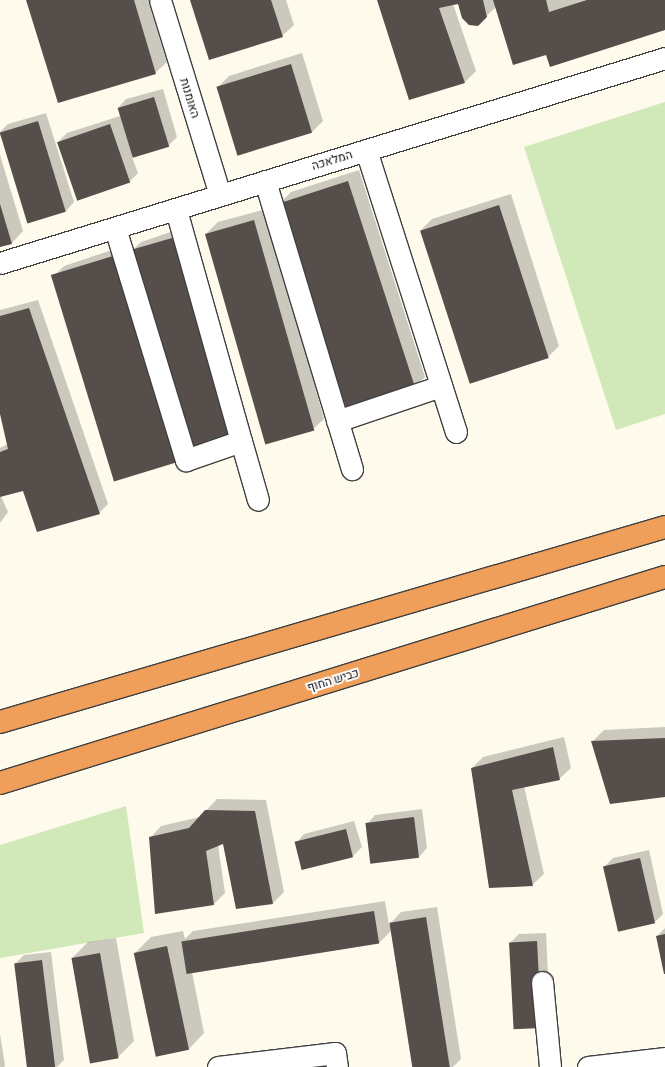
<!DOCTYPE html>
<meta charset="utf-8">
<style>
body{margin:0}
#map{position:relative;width:665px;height:1067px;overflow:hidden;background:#fefbed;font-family:Literata,Heebo,serif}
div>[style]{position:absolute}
.green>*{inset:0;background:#d1e8b8}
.shadow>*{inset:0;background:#0003}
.building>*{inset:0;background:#554e4a;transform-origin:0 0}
.roads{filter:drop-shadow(1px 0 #404040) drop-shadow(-1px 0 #404040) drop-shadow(0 1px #404040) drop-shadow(0 -1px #404040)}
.minor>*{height:21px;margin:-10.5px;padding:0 10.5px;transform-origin:10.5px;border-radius:10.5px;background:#fff}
.highway>*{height:22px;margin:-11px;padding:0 11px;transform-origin:11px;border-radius:11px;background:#f09f5a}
span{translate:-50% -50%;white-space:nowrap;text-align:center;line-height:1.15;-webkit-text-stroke:4px #fff;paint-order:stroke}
.street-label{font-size:12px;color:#0d0d0d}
</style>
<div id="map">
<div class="green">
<i style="clip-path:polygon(665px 102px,665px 414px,616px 430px,524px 147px)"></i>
<i style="clip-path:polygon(126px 806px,144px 933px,0 958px,0 845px)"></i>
</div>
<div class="shadow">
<i style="clip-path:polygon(27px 0,148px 0,167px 62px,155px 73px)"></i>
<i style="clip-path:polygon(191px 0,286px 0,294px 25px,282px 36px)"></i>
<i style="clip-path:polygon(378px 0,665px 0,665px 29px,547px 54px,496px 7px,477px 25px,458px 3px,453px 4px,476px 71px,465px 82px)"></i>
<i style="clip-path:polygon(302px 53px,323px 121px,312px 132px,239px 155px,218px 87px,229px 76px)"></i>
<i style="clip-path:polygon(163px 89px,177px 137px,168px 146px,132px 157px,138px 173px,129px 182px,58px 142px,67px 133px,120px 116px,118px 108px,126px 99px)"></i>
<i style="clip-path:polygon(46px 113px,74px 202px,66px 211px,27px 223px,0 132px,8px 124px)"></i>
<i style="clip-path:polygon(0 155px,23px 231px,12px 243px,0 246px)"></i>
<i style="clip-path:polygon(359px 170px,425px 377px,413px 388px,280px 203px,291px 192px)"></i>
<i style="clip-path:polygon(511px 194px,559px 346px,548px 357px,469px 382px,421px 230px,432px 219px)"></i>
<i style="clip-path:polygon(266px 209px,324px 419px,312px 430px,207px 233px,218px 222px)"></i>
<i style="clip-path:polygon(191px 225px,249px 425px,237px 437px,130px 253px,141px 242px)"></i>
<i style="clip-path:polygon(124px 246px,186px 451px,175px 462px,53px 277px,64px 266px)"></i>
<i style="clip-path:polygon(38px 300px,108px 504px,99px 513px,23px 490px,1px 496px,8px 512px,0 523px,0 448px,8px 444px,0 410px,0 310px)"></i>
<i style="clip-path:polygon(665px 727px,665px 796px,593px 741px,604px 730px)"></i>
<i style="clip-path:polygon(564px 737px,571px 768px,559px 779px,524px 786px,544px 874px,532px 885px,472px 768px,483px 757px)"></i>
<i style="clip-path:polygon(217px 799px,266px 800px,284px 892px,273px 903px,223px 843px,218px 845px,225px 893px,214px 904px,156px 913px,150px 838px,161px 826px,200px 817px)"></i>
<i style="clip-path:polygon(422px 809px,427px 848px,419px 857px,367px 824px,375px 815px)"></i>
<i style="clip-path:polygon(354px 821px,362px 847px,353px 856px,303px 869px,296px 843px,304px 834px)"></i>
<i style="clip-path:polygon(649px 850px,663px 914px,655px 922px,604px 867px,613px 858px)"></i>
<i style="clip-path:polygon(385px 901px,389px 925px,401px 912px,437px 907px,461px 1059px,453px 1067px,413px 1067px,391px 931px,379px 943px,192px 972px,204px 1033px,189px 1049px,135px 953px,151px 937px,183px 931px,185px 939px,193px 931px)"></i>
<i style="clip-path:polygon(665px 928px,665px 973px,657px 936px)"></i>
<i style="clip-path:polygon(546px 933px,550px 1018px,510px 943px,519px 934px)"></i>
<i style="clip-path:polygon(116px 938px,134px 1041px,118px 1057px,90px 1062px,72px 958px,88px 942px)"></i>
<i style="clip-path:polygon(51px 952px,64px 1060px,57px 1067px,27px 1067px,15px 964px,24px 955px)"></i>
<i style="clip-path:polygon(0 1034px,5px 1066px,4px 1067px,0 1067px)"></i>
</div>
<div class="building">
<i style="clip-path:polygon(26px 0,134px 0,156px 74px,58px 103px)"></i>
<i style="clip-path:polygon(190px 0,271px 0,283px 37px,209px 60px)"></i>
<i style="clip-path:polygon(377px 0,483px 0,487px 17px,478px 26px,469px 25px,462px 18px,458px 4px,439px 8px,465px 83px,409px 100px)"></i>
<i style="clip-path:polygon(493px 0,546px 0,549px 12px,587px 0,665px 0,665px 30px,550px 67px,546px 55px,513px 65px)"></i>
<i style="left:291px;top:64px;width:72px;height:78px;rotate:73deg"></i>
<i style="left:154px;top:97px;width:52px;height:38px;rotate:73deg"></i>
<i style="left:38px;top:121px;width:95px;height:40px;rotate:73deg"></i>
<i style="left:110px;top:124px;width:62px;height:56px;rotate:71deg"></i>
<i style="left:348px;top:181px;width:218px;height:72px;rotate:72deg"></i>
<i style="clip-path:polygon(0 204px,12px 244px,0 247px)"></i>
<i style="left:499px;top:205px;width:161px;height:83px;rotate:72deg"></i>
<i style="left:254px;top:220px;width:219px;height:51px;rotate:74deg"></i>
<i style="left:179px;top:236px;width:210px;height:54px;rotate:74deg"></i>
<i style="left:113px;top:256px;width:216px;height:65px;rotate:73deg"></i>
<i style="clip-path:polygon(29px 308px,100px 514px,37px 532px,23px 491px,0 497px,0 452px,8px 449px,0 414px,0 316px)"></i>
<i style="clip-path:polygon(665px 738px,665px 797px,610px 804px,591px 741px)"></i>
<i style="clip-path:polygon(553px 747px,560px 780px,512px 790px,533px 886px,489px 888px,471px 768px)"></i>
<i style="clip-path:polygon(205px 810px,255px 811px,273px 904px,236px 909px,223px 844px,206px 851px,214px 905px,155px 914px,149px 837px,189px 828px)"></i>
<i style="left:414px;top:817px;width:41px;height:49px;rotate:83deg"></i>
<i style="left:346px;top:829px;width:29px;height:53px;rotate:76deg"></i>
<i style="left:640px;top:858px;width:67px;height:38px;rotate:77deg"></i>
<i style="left:374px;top:911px;width:33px;height:195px;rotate:81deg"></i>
<i style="left:426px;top:917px;width:152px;height:37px;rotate:81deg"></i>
<i style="clip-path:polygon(665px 934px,665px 974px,664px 974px,656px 936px)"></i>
<i style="left:537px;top:941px;width:87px;height:28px;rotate:87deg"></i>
<i style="left:167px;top:946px;width:106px;height:34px;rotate:78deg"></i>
<i style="left:100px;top:953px;width:107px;height:29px;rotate:80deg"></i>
<i style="left:42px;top:960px;width:108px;height:28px;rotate:83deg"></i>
</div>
<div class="roads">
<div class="minor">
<i style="left:160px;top:0;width:204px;rotate:72.9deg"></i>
<i style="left:366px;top:150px;width:296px;rotate:72.3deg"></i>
<i style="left:265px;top:181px;width:301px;rotate:73.2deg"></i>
<i style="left:115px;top:228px;width:243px;rotate:73deg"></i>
<i style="left:186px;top:460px;width:58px;rotate:-19.1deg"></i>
<i style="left:241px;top:441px;width:241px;rotate:-105.7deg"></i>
<i style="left:0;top:263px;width:696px;rotate:-17.13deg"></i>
<i style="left:337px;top:421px;width:110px;rotate:-18.6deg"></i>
<i style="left:241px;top:441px;width:61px;rotate:73.9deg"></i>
<i style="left:542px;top:982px;width:85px;rotate:84.6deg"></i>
<i style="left:218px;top:1067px;width:118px;rotate:-6.8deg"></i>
<i style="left:335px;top:1053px;width:14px;rotate:82deg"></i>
<i style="left:588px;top:1067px;width:78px;rotate:-6.7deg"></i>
</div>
<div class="highway">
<i style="left:0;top:722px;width:693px;rotate:-16.34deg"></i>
<i style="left:0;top:783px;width:696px;rotate:-17.21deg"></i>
</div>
</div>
<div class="street-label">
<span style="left:190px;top:98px;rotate:73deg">האומנות</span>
<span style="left:332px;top:160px;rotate:-17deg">המלאכה</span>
<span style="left:333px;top:680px;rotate:-17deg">כביש החוף</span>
</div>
</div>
